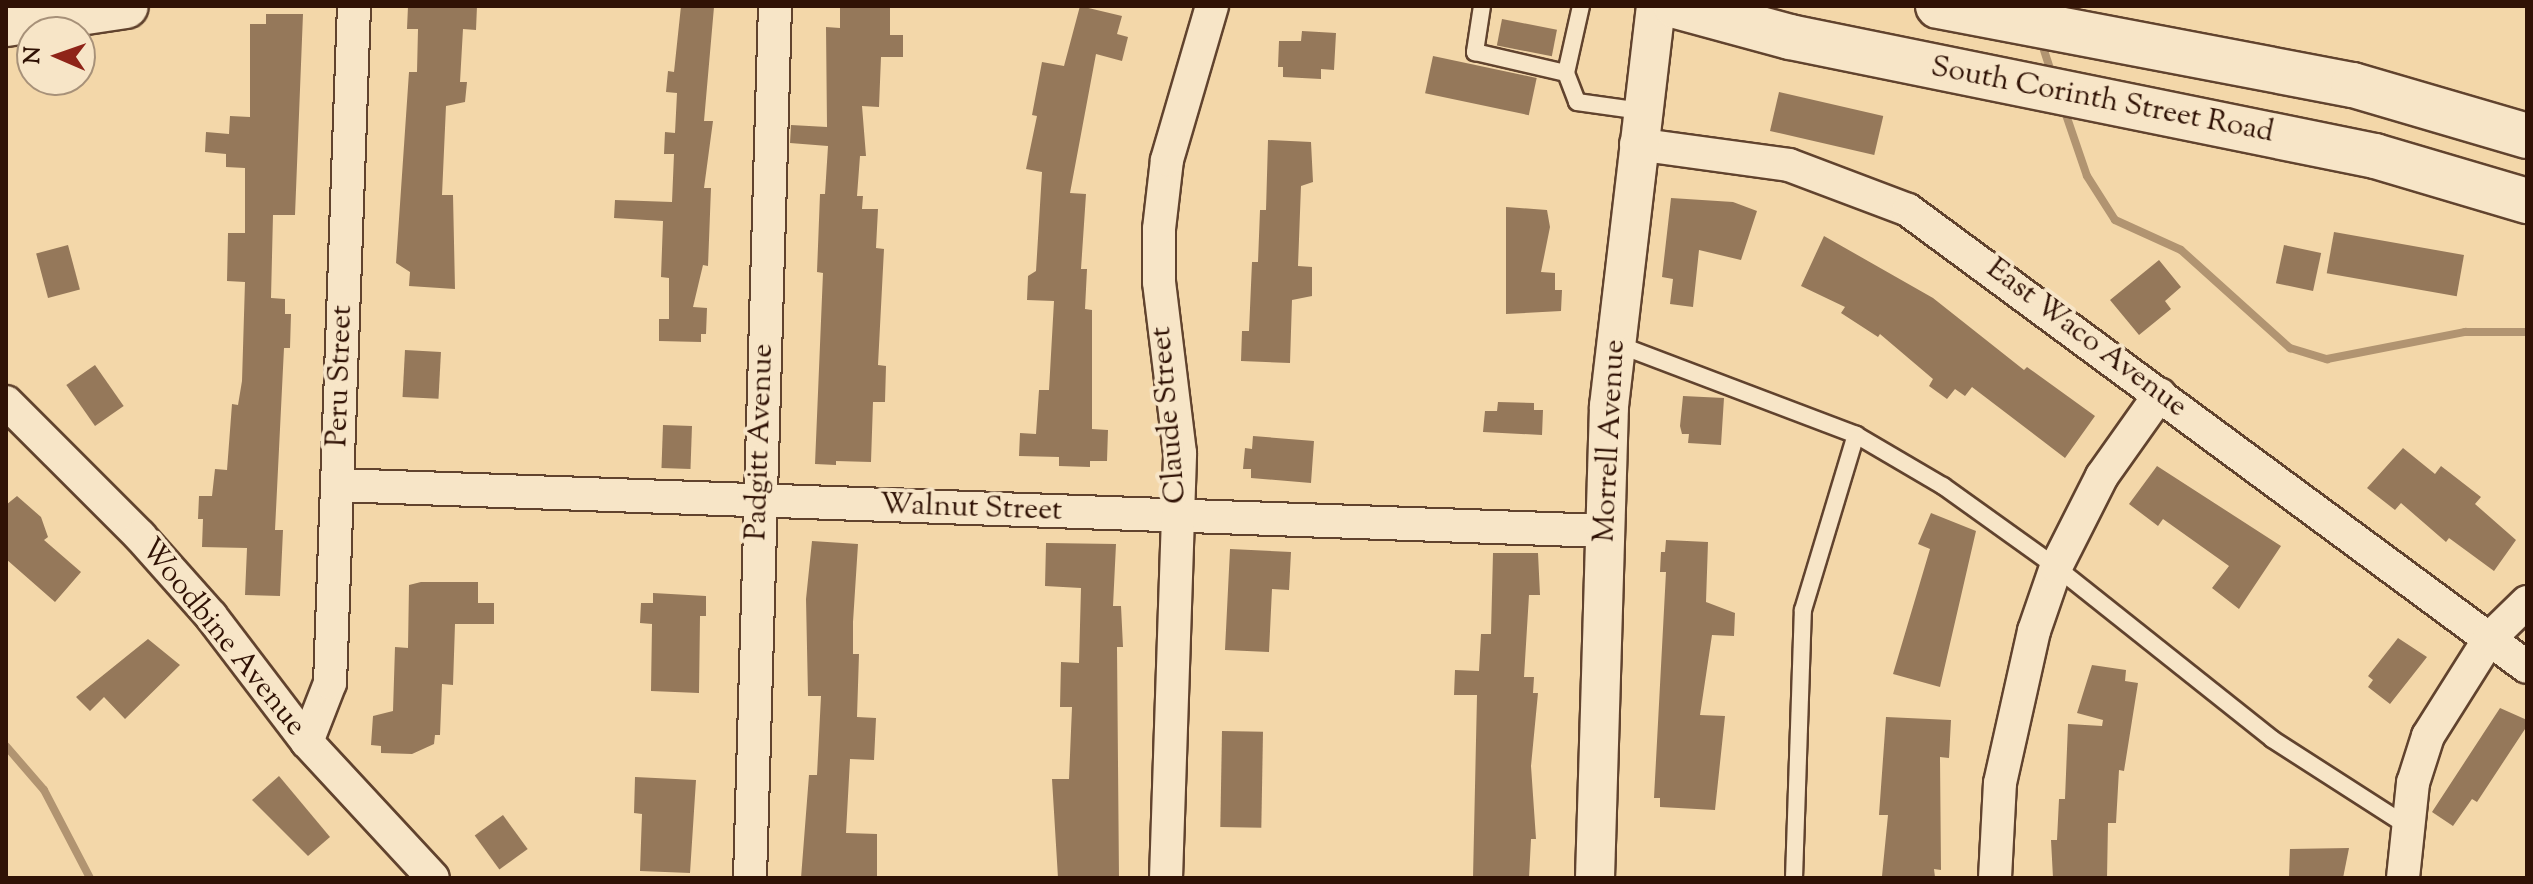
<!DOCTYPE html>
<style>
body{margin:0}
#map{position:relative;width:2533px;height:884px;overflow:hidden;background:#f3d7a9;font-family:"Sorts Mill Goudy",serif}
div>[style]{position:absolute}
.stream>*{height:8px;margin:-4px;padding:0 4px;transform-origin:4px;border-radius:4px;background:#b19471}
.building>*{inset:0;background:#95785a;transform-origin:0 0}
.roads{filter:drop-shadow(2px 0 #61432e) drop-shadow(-2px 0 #61432e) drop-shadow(0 2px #61432e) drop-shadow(0 -2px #61432e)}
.service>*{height:16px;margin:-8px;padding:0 8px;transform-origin:8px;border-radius:8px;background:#f7e5c7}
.minor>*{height:32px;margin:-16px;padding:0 16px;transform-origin:16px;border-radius:16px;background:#f7e5c7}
.tertiary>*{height:38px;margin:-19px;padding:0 19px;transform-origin:19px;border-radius:19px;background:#f7e5c7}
.secondary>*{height:44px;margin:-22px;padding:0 22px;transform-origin:22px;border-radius:22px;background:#f7e5c7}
span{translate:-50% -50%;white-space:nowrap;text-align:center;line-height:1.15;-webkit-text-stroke:8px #f7e5c7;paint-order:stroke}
.street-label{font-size:30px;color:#301205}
.frame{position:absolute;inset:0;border:8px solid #301205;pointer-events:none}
.north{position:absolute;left:16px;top:16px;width:80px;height:80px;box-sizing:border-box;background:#f7e5c7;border:2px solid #a79179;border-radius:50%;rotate:272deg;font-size:22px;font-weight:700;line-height:32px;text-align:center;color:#301205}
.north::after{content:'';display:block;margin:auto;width:28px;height:36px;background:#8f2418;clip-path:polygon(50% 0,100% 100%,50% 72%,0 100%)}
</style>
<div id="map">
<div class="stream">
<i style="left:2041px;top:41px;width:39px;rotate:72deg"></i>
<i style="left:2063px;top:106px;width:74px;rotate:71.1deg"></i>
<i style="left:2087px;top:176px;width:52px;rotate:57.5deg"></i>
<i style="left:2115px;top:220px;width:72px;rotate:24.4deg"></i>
<i style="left:2181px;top:250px;width:147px;rotate:42deg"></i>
<i style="left:2290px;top:348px;width:39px;rotate:17deg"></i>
<i style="left:2327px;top:359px;width:141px;rotate:-11.1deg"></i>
<i style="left:2465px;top:332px;width:62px"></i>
<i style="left:6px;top:746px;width:58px;rotate:49.2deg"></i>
<i style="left:44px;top:790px;width:99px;rotate:62.4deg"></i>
</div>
<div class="building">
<i style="clip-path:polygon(408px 6px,477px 6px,476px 30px,463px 29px,460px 82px,467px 82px,465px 102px,446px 106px,442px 195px,453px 195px,455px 289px,409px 286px,410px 272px,396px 263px,409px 72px,417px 72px,418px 29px,407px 29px)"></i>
<i style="clip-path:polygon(681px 6px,714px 7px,704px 121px,713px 121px,704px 188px,711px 188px,708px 266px,703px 265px,693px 307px,707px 308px,706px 334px,701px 334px,701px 342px,659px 341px,659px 319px,669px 319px,669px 278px,661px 277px,663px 221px,614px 218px,615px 200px,672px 202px,674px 154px,664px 154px,665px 132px,675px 133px,677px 93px,666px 92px,668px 71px,674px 72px)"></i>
<i style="clip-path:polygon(840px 6px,890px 6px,890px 35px,903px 35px,903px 57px,881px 57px,879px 107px,862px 106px,866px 156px,860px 156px,857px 196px,863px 196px,862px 209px,878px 209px,876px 248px,884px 249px,878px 365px,886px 366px,885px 402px,873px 402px,871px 462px,836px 461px,836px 465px,815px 464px,823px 273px,817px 272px,820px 194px,825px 194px,828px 146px,790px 143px,791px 125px,827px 127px,826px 27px,840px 28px)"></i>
<i style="clip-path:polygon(1080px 6px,1122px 16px,1117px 34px,1128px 37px,1122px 61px,1096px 54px,1070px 193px,1086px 194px,1081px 269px,1087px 269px,1085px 309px,1092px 310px,1092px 429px,1108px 430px,1107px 461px,1090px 461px,1090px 467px,1059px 466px,1059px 457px,1019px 456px,1020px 433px,1036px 434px,1039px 390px,1049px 390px,1054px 301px,1027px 300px,1028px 276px,1036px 271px,1042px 172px,1026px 169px,1037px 116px,1032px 115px,1042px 62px,1064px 66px)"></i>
<i style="clip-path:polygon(266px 14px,303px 14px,295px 215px,273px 215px,271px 298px,285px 299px,285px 314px,291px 314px,290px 348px,284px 348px,275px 530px,283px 530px,280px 596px,245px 595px,247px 548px,202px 547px,203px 519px,198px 519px,199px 496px,212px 496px,215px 469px,227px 470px,232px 404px,238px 405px,242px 381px,245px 282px,227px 281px,228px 233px,245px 233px,245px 168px,226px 167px,226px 154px,205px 152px,206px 132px,229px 134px,230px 116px,250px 117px,250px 24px,266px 24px)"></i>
<i style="left:1502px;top:19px;width:56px;height:27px;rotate:11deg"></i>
<i style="clip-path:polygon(1302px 31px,1336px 33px,1334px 70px,1321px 69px,1321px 79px,1283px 77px,1283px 67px,1278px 67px,1279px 41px,1301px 41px)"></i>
<i style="left:1433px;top:56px;width:106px;height:38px;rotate:12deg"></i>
<i style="left:1779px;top:92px;width:107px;height:40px;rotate:13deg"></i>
<i style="clip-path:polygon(1268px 140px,1311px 142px,1313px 182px,1301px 186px,1298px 266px,1312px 267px,1312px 296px,1292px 300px,1290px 363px,1241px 361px,1242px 331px,1249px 331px,1252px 262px,1258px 262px,1260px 210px,1266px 210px)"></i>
<i style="clip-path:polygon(1671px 198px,1733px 202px,1757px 211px,1741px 260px,1699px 250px,1693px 307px,1670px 304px,1673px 279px,1662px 277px)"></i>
<i style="clip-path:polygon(1506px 207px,1547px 210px,1550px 227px,1541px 272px,1555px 273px,1555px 290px,1562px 290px,1561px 311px,1506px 314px)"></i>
<i style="left:2334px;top:232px;width:132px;height:42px;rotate:10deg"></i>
<i style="clip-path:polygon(1824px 236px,1933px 298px,2024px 370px,2027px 367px,2095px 416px,2065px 458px,1972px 387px,1965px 396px,1955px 389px,1947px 399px,1929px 386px,1933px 379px,1880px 334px,1878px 337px,1841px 313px,1845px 307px,1801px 286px)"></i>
<i style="left:68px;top:245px;width:46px;height:33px;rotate:75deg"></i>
<i style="left:2284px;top:245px;width:38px;height:39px;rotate:12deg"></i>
<i style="clip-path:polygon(2159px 260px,2181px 287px,2165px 301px,2171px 309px,2139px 335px,2110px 300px)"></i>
<i style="left:405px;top:350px;width:36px;height:47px;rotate:3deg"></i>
<i style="left:95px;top:365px;width:50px;height:35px;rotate:55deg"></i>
<i style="clip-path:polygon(1683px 396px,1724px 398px,1721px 445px,1688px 443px,1689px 434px,1682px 434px,1680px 426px)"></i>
<i style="clip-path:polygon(1498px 402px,1534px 403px,1534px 410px,1543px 410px,1542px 435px,1483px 432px,1485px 411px,1497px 411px)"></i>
<i style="left:663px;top:425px;width:29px;height:43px;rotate:2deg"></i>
<i style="clip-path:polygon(1253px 436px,1314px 441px,1311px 483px,1251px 478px,1251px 469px,1243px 469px,1245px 448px,1252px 449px)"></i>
<i style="clip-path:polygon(2403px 448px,2435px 474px,2441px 466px,2481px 497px,2475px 504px,2516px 540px,2494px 571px,2449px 538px,2446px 542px,2401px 503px,2395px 510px,2367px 488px)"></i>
<i style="clip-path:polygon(2157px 466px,2281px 546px,2239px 609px,2212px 588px,2229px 566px,2163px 519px,2158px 526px,2129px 504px)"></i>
<i style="clip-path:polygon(17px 496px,41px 517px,48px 537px,44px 540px,81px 572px,55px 602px,6px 559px,6px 505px)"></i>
<i style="clip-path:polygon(1931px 513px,1976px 531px,1940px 687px,1893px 674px,1930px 549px,1918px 544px)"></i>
<i style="clip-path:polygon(1666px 540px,1708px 542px,1706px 602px,1735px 613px,1734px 636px,1712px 635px,1700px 715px,1725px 716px,1715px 810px,1660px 807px,1660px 798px,1654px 798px,1666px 572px,1660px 572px,1661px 552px,1665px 552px)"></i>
<i style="clip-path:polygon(812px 541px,858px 544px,853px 622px,853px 654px,859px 654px,857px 717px,876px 718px,874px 760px,850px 759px,846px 833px,877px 834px,877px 878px,801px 878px,809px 775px,817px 775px,821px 696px,808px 696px,806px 599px)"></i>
<i style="clip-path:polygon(1046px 543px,1116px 544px,1113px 606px,1121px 606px,1123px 647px,1117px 647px,1119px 878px,1058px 878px,1052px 779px,1069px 779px,1072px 707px,1060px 707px,1061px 662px,1079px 663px,1081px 588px,1045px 586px)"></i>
<i style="clip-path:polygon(1230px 549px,1291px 552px,1289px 590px,1272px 589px,1269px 652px,1225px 650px)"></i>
<i style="clip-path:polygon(1493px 553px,1538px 553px,1540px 595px,1529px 595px,1524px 677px,1534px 677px,1533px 693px,1538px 693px,1531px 766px,1536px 839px,1531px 839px,1529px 878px,1473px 878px,1477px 695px,1454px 695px,1455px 670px,1479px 671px,1481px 634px,1491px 634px)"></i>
<i style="clip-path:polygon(421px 582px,478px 582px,478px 603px,494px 603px,494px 624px,455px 624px,453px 685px,442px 684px,440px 735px,435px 735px,434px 744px,412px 754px,381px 753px,381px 746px,371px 745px,373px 716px,393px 711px,395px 647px,408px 648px,409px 585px)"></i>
<i style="clip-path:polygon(653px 593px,706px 596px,706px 616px,700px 616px,699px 693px,651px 691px,652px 624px,640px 623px,641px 603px,653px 603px)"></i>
<i style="clip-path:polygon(2398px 638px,2427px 657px,2390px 704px,2368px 687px,2373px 680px,2368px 676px)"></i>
<i style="clip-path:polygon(148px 639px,180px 665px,125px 719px,104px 697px,90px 711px,76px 697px)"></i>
<i style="clip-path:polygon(2092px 665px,2126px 670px,2125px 681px,2138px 683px,2124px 771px,2119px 770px,2116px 823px,2108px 823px,2107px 878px,2053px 878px,2051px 840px,2057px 840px,2059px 799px,2065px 799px,2068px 724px,2102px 726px,2103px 720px,2077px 713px)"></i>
<i style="clip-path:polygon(2500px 708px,2527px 720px,2527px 726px,2477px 802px,2472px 799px,2453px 826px,2432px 812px)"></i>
<i style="clip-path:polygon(1886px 717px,1951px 720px,1949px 758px,1940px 757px,1941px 870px,1934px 869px,1935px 877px,1882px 876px,1888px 815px,1879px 815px)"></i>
<i style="left:1222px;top:731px;width:41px;height:96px;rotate:1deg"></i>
<i style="clip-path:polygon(279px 776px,330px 837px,308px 856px,252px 800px)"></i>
<i style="clip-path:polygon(635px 777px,696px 780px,690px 873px,640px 871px,642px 814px,634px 813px)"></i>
<i style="left:503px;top:815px;width:42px;height:35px;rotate:54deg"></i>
<i style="clip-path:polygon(2349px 848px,2343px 878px,2289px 878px,2290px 849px)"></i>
</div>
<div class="roads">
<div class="service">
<i style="left:1482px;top:6px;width:47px;rotate:98.7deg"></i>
<i style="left:1475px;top:52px;width:93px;rotate:13deg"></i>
<i style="left:1566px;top:73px;width:69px;rotate:-77.4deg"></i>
<i style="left:1566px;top:73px;width:31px;rotate:69deg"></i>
<i style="left:1577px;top:102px;width:65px;rotate:8deg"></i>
<i style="left:1617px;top:344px;width:256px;rotate:20.8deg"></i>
<i style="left:1856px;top:435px;width:101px;rotate:30.4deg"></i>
<i style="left:1943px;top:486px;width:139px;rotate:35.6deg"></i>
<i style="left:2056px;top:567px;width:276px;rotate:38.5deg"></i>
<i style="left:2272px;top:739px;width:159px;rotate:32.7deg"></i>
<i style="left:1794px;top:878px;width:268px;rotate:-88.1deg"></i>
<i style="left:1803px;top:610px;width:183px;rotate:-73.2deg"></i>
</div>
<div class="minor">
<i style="left:1636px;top:144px;width:154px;rotate:7.8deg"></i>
<i style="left:1789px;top:165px;width:127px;rotate:20.7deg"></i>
<i style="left:1908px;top:210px;width:769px;rotate:36.44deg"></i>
<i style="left:6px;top:402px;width:190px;rotate:45deg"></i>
<i style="left:140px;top:536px;width:107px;rotate:48.4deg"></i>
<i style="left:211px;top:616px;width:158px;rotate:52.7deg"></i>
<i style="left:307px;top:742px;width:185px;rotate:47.2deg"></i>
<i style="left:337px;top:485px;width:1269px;rotate:2.08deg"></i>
<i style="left:307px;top:742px;width:63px;rotate:-68.7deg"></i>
<i style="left:330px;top:683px;width:677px;rotate:-87.97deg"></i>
<i style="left:750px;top:878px;width:872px;rotate:-88.36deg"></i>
<i style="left:1166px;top:878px;width:425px;rotate:-88.1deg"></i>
<i style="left:1180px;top:453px;width:172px;rotate:-97deg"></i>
<i style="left:1159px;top:282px;width:53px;rotate:-90deg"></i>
<i style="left:1159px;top:229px;width:69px;rotate:-83.4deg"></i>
<i style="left:1167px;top:160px;width:160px;rotate:-73.7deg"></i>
<i style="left:1995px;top:878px;width:95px;rotate:-87deg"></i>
<i style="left:2000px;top:783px;width:156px;rotate:-77.4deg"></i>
<i style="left:2034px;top:631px;width:68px;rotate:-71deg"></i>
<i style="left:2056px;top:567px;width:102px;rotate:-63.2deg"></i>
<i style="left:2102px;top:476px;width:100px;rotate:-54.7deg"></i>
<i style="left:2403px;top:878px;width:96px;rotate:-84deg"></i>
<i style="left:2413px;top:783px;width:49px;rotate:-72.3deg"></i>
<i style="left:2428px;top:736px;width:115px;rotate:-57.8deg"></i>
<i style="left:2489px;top:639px;width:53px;rotate:-44.2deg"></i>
</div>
<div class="tertiary">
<i style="left:1595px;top:878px;width:472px;rotate:-88.3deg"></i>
<i style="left:1609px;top:406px;width:403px;rotate:-83.3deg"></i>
</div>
<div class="secondary">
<i style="left:1676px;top:6px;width:118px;rotate:15.2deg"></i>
<i style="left:1790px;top:37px;width:597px;rotate:11.5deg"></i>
<i style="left:2375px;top:156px;width:159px;rotate:16.5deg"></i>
<i style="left:1938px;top:6px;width:422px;rotate:10.8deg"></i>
<i style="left:2353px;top:85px;width:181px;rotate:16.3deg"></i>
<i style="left:6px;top:24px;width:121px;rotate:-8.5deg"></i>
</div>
</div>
<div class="street-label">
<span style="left:2102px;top:101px;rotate:11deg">South Corinth Street Road</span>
<span style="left:2086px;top:339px;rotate:37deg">East Waco Avenue</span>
<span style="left:341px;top:376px;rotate:-88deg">Peru Street</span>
<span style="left:1170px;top:415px;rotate:-95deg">Claude Street</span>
<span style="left:1611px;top:441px;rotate:-87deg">Morrell Avenue</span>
<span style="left:761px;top:442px;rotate:-88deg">Padgitt Avenue</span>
<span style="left:971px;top:509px;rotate:2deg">Walnut Street</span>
<span style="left:222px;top:638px;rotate:51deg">Woodbine Avenue</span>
</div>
<div class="frame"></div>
<div class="north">N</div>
</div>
